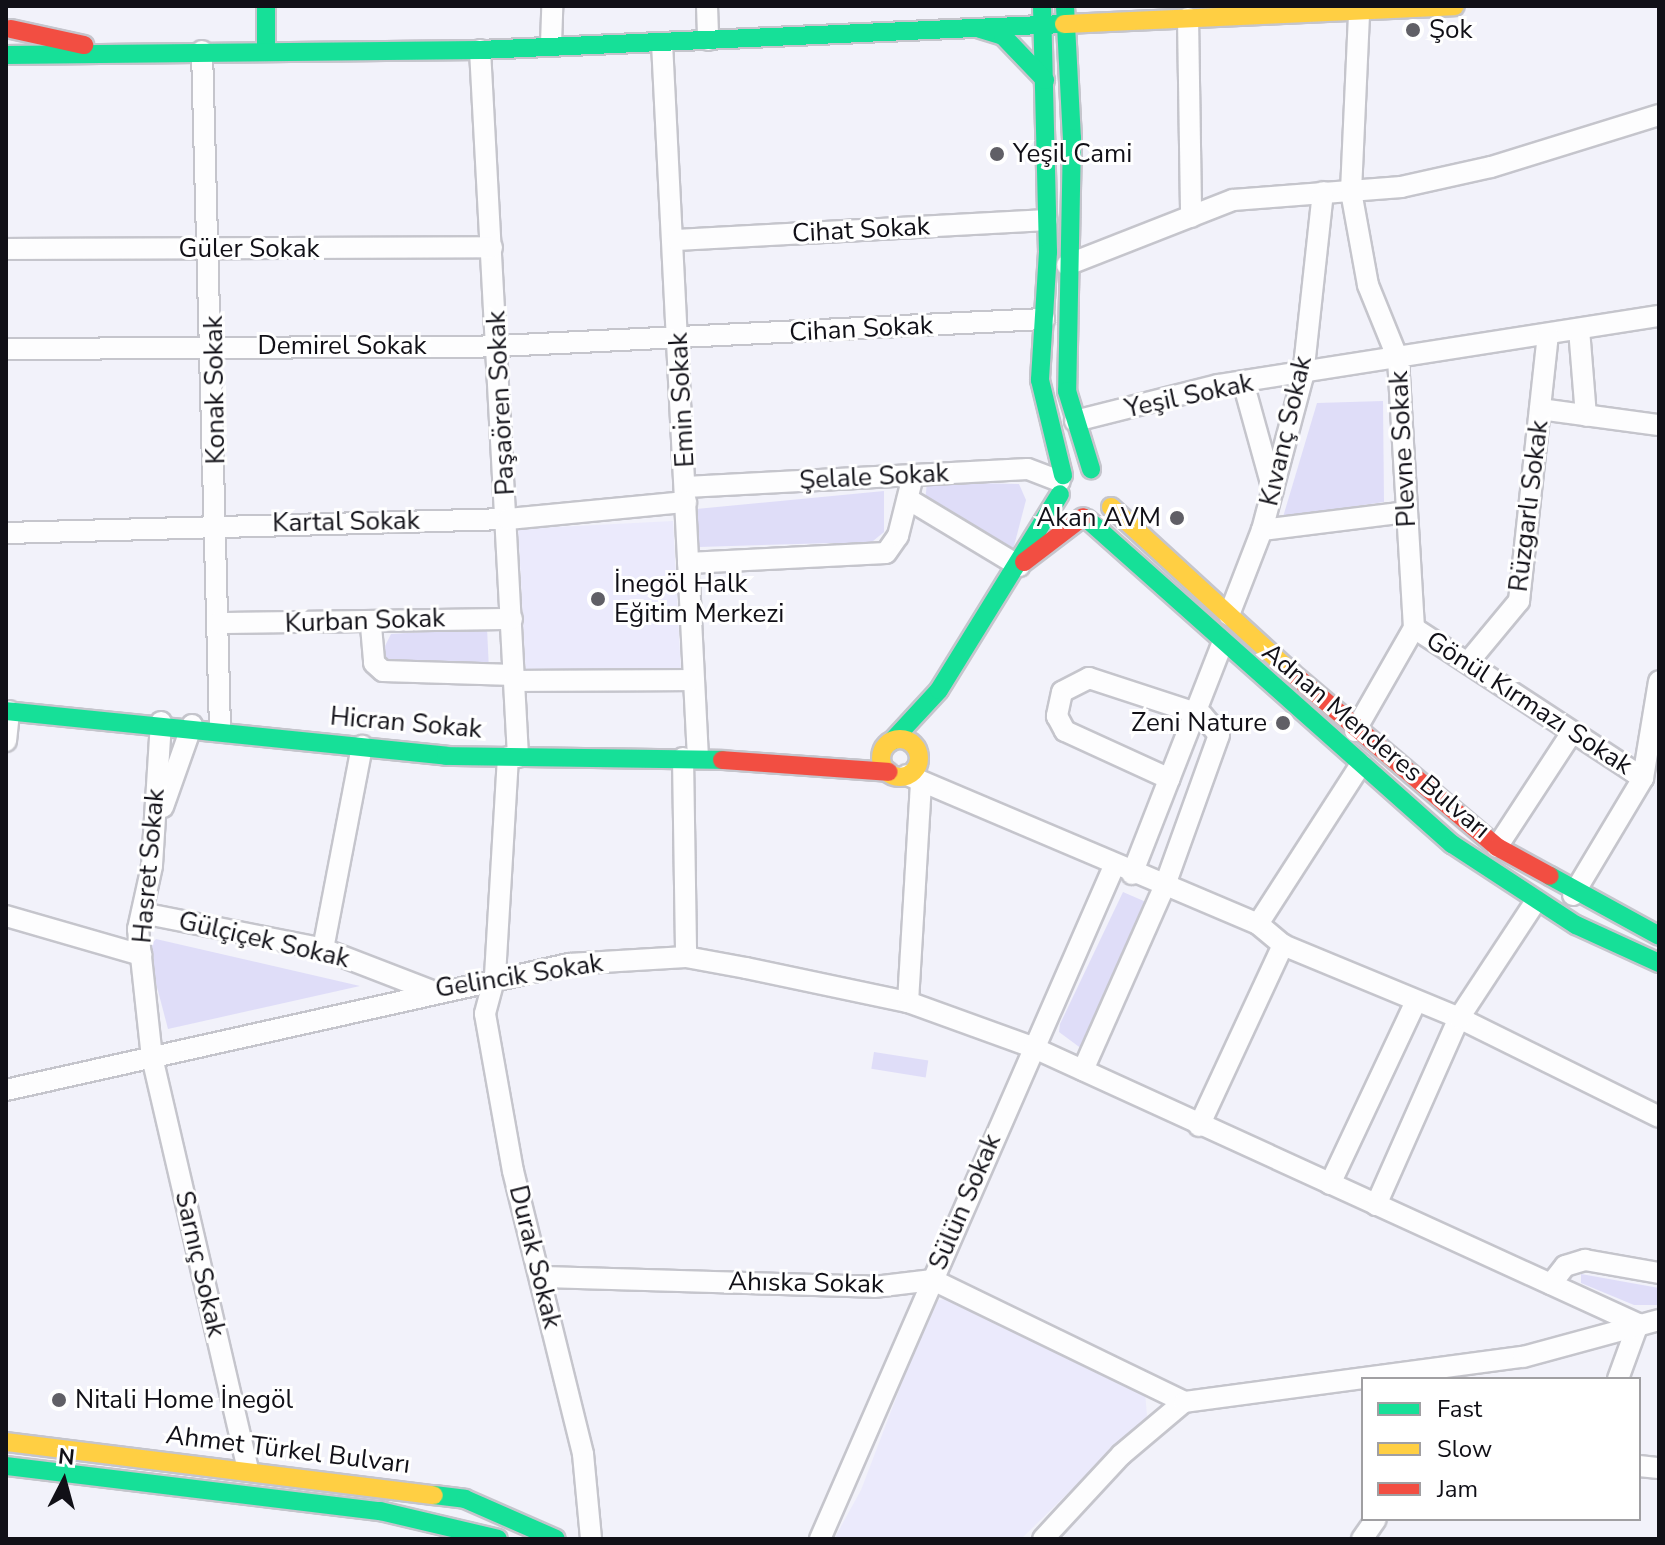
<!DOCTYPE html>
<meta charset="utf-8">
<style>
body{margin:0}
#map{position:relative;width:1665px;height:1545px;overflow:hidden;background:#f2f2fa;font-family:"Nunito Sans",sans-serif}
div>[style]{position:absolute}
.built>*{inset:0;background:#ebeafc;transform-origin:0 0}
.green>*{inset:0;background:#dfddf8;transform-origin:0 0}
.roads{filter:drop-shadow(2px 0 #c5c5cc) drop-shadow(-2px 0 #c5c5cc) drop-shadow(0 2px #c5c5cc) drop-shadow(0 -2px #c5c5cc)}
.street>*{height:20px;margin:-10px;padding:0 10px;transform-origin:10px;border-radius:10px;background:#fdfdfe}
.fast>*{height:18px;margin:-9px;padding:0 9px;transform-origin:9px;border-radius:9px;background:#16e098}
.slow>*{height:18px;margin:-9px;padding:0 9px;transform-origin:9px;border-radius:9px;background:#ffcf43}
.slow>.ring{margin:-9px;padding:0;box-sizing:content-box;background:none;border:18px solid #ffcf43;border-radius:50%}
.jam>*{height:18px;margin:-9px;padding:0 9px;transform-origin:9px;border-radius:9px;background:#f24e42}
.dots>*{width:22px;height:22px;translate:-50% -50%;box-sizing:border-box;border:4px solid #fff;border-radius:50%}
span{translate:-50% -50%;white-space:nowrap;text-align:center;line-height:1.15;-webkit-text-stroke:6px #fff;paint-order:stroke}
.poi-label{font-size:26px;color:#111017}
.left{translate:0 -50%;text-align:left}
.right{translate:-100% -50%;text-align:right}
.street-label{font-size:26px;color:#111017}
.frame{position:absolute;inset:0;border:8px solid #111017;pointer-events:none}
.legend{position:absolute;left:1361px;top:1377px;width:280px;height:144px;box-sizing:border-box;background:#fff;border:2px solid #a09fa2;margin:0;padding:10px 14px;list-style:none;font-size:24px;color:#111017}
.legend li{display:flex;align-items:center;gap:16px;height:40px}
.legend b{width:40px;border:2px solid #a09fa2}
.north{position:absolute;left:24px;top:1441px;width:80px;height:80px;-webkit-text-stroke:6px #fff;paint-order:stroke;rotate:6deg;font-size:22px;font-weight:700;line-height:32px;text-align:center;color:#111017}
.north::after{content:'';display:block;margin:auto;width:28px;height:36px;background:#111017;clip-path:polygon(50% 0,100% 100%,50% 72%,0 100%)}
</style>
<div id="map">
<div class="built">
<i style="left:673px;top:521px;width:148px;height:155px;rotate:87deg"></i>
<i style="clip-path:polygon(946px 1299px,1145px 1392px,1147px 1416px,1021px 1539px,834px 1539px,861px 1490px,933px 1301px)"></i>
</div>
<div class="green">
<i style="clip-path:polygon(1383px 401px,1384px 502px,1283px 517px,1317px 403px)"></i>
<i style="clip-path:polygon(927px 482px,1019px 484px,1026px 500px,1013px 550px,925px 502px)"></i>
<i style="clip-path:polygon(884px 491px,884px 532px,867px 546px,843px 552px,833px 543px,699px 547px,696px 509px)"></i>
<i style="clip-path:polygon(487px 628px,489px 670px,385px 664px,382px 652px,391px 634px)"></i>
<i style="clip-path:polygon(1123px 892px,1146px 902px,1082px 1049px,1059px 1032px,1060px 1024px)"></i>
<i style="clip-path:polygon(156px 939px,360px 986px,168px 1029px,147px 949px)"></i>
<i style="left:874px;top:1052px;width:55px;height:17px;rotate:9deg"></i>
<i style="clip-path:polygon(1581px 1274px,1659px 1288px,1659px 1305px,1634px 1305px,1581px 1283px)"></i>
</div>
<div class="roads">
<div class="street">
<i style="left:707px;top:6px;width:34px;rotate:88deg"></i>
<i style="left:1188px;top:18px;width:199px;rotate:89.1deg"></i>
<i style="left:662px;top:43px;width:716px;rotate:87.12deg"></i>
<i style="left:551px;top:44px;width:38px;rotate:-88deg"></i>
<i style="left:480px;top:50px;width:708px;rotate:86.92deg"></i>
<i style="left:202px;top:51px;width:678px;rotate:88.48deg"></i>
<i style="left:677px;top:240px;width:370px;rotate:-3.1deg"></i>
<i style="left:6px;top:249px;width:486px;rotate:-0.2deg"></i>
<i style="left:1067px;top:265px;width:178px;rotate:-21.4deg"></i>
<i style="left:1233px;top:200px;width:169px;rotate:-4.4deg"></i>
<i style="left:1401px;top:187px;width:92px;rotate:-12.5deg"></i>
<i style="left:1491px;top:167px;width:176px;rotate:-17.2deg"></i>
<i style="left:1579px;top:329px;width:87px;rotate:85.4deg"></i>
<i style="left:6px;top:349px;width:493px;rotate:-0.3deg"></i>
<i style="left:499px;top:346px;width:546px;rotate:-2.84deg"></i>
<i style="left:1243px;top:382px;width:112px;rotate:74.5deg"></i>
<i style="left:1540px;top:409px;width:120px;rotate:7.7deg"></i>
<i style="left:1075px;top:421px;width:147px;rotate:-14.1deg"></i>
<i style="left:1218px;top:385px;width:446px;rotate:-8.9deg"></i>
<i style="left:686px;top:487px;width:342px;rotate:-3deg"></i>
<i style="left:1028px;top:469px;width:34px;rotate:21deg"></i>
<i style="left:908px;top:499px;width:130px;rotate:31.1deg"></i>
<i style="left:1262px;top:530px;width:145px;rotate:-7.1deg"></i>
<i style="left:6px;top:533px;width:502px;rotate:-1.6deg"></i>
<i style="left:508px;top:519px;width:179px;rotate:-5.5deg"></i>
<i style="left:688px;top:563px;width:198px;rotate:-2.9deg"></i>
<i style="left:886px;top:553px;width:21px;rotate:-55deg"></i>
<i style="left:898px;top:536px;width:62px;rotate:-76deg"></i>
<i style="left:1229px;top:615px;width:91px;rotate:-68.8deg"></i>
<i style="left:1262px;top:530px;width:159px;rotate:-75.1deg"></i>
<i style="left:1303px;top:376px;width:185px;rotate:-83.8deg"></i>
<i style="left:218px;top:623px;width:294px;rotate:-0.8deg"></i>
<i style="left:371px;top:626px;width:37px;rotate:85deg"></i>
<i style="left:374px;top:663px;width:12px;rotate:42deg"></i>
<i style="left:383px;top:671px;width:131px;rotate:1.7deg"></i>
<i style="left:1414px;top:628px;width:274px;rotate:33.2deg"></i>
<i style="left:1470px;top:660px;width:77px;rotate:-50.3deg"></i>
<i style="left:1519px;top:601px;width:268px;rotate:-83.8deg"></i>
<i style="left:515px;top:681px;width:177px;rotate:-0.3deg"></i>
<i style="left:161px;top:722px;width:144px;rotate:93.6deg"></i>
<i style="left:152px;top:866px;width:65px;rotate:102.5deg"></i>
<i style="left:138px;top:929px;width:129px;rotate:83.8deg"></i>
<i style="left:152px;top:1057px;width:424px;rotate:76.9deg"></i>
<i style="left:1355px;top:731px;width:119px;rotate:-60.2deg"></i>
<i style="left:1414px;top:628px;width:269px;rotate:-93.4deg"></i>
<i style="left:1398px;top:359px;width:80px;rotate:-112.1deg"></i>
<i style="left:1368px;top:285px;width:96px;rotate:-100.3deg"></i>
<i style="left:1351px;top:191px;width:175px;rotate:-87.4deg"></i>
<i style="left:6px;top:741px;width:30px;rotate:-84deg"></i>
<i style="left:508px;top:757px;width:219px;rotate:93.4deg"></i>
<i style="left:495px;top:976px;width:39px;rotate:105deg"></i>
<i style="left:485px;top:1014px;width:159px;rotate:79.9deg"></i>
<i style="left:513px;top:1171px;width:292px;rotate:76.1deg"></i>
<i style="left:583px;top:1454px;width:85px;rotate:84.6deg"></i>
<i style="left:683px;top:758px;width:199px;rotate:89.1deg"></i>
<i style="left:907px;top:775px;width:381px;rotate:23deg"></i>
<i style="left:1258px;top:924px;width:33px;rotate:40deg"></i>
<i style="left:1283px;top:945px;width:191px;rotate:22.5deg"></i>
<i style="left:1459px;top:1018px;width:223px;rotate:26.3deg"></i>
<i style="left:163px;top:807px;width:87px;rotate:-70.5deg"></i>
<i style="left:1497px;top:847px;width:135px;rotate:-56.8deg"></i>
<i style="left:1132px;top:874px;width:247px;rotate:-68.6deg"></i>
<i style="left:1573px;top:895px;width:136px;rotate:-59.1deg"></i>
<i style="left:1643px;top:778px;width:98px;rotate:-80.6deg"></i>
<i style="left:142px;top:913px;width:185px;rotate:11.2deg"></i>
<i style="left:323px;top:949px;width:114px;rotate:21.1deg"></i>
<i style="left:6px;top:916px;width:141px;rotate:16.1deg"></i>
<i style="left:1258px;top:924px;width:190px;rotate:-57.2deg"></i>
<i style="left:323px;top:949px;width:207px;rotate:-79.1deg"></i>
<i style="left:908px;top:1002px;width:219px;rotate:-86.6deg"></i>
<i style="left:1083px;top:1070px;width:202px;rotate:-66.1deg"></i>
<i style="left:1165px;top:885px;width:159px;rotate:-70.2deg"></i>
<i style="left:1219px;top:735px;width:26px;rotate:-130deg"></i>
<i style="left:1202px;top:715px;width:119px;rotate:-161.9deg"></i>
<i style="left:1089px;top:678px;width:30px;rotate:153deg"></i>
<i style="left:1062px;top:692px;width:25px;rotate:102deg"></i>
<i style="left:1057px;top:716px;width:17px;rotate:62deg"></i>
<i style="left:1065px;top:731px;width:115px;rotate:24.6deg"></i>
<i style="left:6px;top:1090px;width:577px;rotate:-12.61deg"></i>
<i style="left:569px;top:964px;width:117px;rotate:-3.4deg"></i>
<i style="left:686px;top:957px;width:61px;rotate:10.4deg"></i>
<i style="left:746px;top:968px;width:166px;rotate:11.9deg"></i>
<i style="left:908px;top:1002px;width:132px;rotate:19.9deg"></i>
<i style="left:1032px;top:1047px;width:666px;rotate:24.56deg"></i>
<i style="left:1638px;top:1324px;width:59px;rotate:110deg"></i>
<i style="left:1199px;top:1126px;width:200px;rotate:-65.1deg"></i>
<i style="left:1330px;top:1184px;width:202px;rotate:-64.8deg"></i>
<i style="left:1376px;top:1205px;width:205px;rotate:-66.1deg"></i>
<i style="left:1459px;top:1018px;width:140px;rotate:-56.7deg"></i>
<i style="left:544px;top:1277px;width:330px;rotate:1.7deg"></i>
<i style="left:874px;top:1287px;width:59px;rotate:-6.8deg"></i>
<i style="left:933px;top:1280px;width:279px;rotate:25.9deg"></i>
<i style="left:1551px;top:1284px;width:23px;rotate:-52deg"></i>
<i style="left:1565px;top:1266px;width:21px;rotate:-17deg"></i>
<i style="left:1585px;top:1260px;width:75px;rotate:10deg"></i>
<i style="left:1639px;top:1466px;width:20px;rotate:6deg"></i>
<i style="left:820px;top:1539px;width:734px;rotate:-66.4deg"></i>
<i style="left:1043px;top:1539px;width:115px;rotate:-47.1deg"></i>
<i style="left:1121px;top:1455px;width:82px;rotate:-40.1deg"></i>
<i style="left:1184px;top:1402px;width:342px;rotate:-7.6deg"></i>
<i style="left:1523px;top:1357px;width:141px;rotate:-15.2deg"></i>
<i style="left:1362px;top:1539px;width:24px;rotate:-55deg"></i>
</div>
<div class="fast">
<i style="left:266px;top:6px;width:44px;rotate:90deg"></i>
<i style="left:1042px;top:6px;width:246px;rotate:88.6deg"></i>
<i style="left:1048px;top:252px;width:128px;rotate:93.6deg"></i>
<i style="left:1040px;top:380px;width:98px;rotate:76.4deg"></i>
<i style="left:1065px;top:6px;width:132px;rotate:87deg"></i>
<i style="left:1072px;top:138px;width:253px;rotate:91.1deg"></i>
<i style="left:1067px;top:391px;width:82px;rotate:72.9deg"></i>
<i style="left:980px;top:29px;width:24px;rotate:17deg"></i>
<i style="left:1003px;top:36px;width:61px;rotate:46.3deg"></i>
<i style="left:6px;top:55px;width:474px;rotate:-0.6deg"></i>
<i style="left:480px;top:50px;width:585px;rotate:-2.55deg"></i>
<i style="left:1087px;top:519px;width:489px;rotate:41.7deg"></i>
<i style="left:1452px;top:844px;width:148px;rotate:33.2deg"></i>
<i style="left:1576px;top:925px;width:91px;rotate:24.6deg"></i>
<i style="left:6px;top:711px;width:442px;rotate:5.8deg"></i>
<i style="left:446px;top:756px;width:276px;rotate:0.8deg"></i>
<i style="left:892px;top:741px;width:69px;rotate:-47.3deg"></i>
<i style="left:939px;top:690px;width:230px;rotate:-58.3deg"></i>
<i style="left:1550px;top:876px;width:124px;rotate:28.8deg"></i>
<i style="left:6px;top:1466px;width:377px;rotate:6.9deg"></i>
<i style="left:380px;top:1511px;width:121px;rotate:13.3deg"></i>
<i style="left:434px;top:1495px;width:31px;rotate:7deg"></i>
<i style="left:465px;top:1499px;width:99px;rotate:23.7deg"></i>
</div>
<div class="slow">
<i style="left:1064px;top:24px;width:391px;rotate:-2.6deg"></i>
<i style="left:1111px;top:507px;width:246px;rotate:42.5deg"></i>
<i class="ring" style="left:881px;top:739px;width:20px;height:20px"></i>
<i style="left:6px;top:1442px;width:431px;rotate:7.1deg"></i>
</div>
<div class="jam">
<i style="left:11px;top:29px;width:75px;rotate:12.4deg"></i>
<i style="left:1024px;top:562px;width:74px;rotate:-37.3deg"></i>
<i style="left:1292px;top:673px;width:269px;rotate:40.3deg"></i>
<i style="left:1497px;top:847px;width:60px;rotate:28.7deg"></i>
<i style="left:722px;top:760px;width:167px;rotate:4.1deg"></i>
</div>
</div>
<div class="dots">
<i style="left:1413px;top:30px;background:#605f66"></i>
<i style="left:997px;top:154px;background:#605f66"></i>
<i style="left:1177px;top:518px;background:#605f66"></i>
<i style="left:598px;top:599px;background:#605f66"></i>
<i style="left:1283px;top:723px;background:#605f66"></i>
<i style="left:59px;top:1400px;background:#605f66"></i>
</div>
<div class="poi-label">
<span class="left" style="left:1429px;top:30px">Şok</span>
<span class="left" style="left:1013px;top:154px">Yeşil Cami</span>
<span class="right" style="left:1161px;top:518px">Akan AVM</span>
<span class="left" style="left:614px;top:599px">İnegöl Halk<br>Eğitim Merkezi</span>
<span class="right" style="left:1267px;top:723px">Zeni Nature</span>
<span class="left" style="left:75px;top:1400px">Nitali Home İnegöl</span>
</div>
<div class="street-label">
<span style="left:861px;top:230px;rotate:-3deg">Cihat Sokak</span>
<span style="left:249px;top:249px">Güler Sokak</span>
<span style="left:861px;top:329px;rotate:-3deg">Cihan Sokak</span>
<span style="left:342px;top:346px">Demirel Sokak</span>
<span style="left:215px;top:390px;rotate:-91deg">Konak Sokak</span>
<span style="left:1189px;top:396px;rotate:-12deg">Yeşil Sokak</span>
<span style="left:682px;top:400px;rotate:-93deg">Emin Sokak</span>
<span style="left:501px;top:403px;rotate:-93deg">Paşaören Sokak</span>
<span style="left:1286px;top:431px;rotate:-77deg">Kıvanç Sokak</span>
<span style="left:1403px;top:449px;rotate:-93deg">Plevne Sokak</span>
<span style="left:874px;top:477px;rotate:-3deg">Şelale Sokak</span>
<span style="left:1529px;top:506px;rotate:-83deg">Rüzgarlı Sokak</span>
<span style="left:346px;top:522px;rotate:-1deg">Kartal Sokak</span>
<span style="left:365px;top:621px;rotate:-2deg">Kurban Sokak</span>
<span style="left:1529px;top:703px;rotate:33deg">Gönül Kırmazı Sokak</span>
<span style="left:406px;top:723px;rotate:5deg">Hicran Sokak</span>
<span style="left:1376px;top:741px;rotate:40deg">Adnan Menderes Bulvarı</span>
<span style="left:149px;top:866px;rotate:-85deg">Hasret Sokak</span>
<span style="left:264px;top:940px;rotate:13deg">Gülçiçek Sokak</span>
<span style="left:519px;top:976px;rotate:-9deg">Gelincik Sokak</span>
<span style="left:965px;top:1202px;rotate:-67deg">Sülün Sokak</span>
<span style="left:535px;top:1257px;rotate:76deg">Durak Sokak</span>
<span style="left:200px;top:1264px;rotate:77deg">Sarnıç Sokak</span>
<span style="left:806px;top:1283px;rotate:1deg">Ahıska Sokak</span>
<span style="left:288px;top:1450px;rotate:7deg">Ahmet Türkel Bulvarı</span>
</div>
<div class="frame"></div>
<ul class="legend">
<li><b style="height:10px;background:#16e098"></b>Fast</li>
<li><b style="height:10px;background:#ffcf43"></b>Slow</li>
<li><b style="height:10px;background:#f24e42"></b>Jam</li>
</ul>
<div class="north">N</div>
</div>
